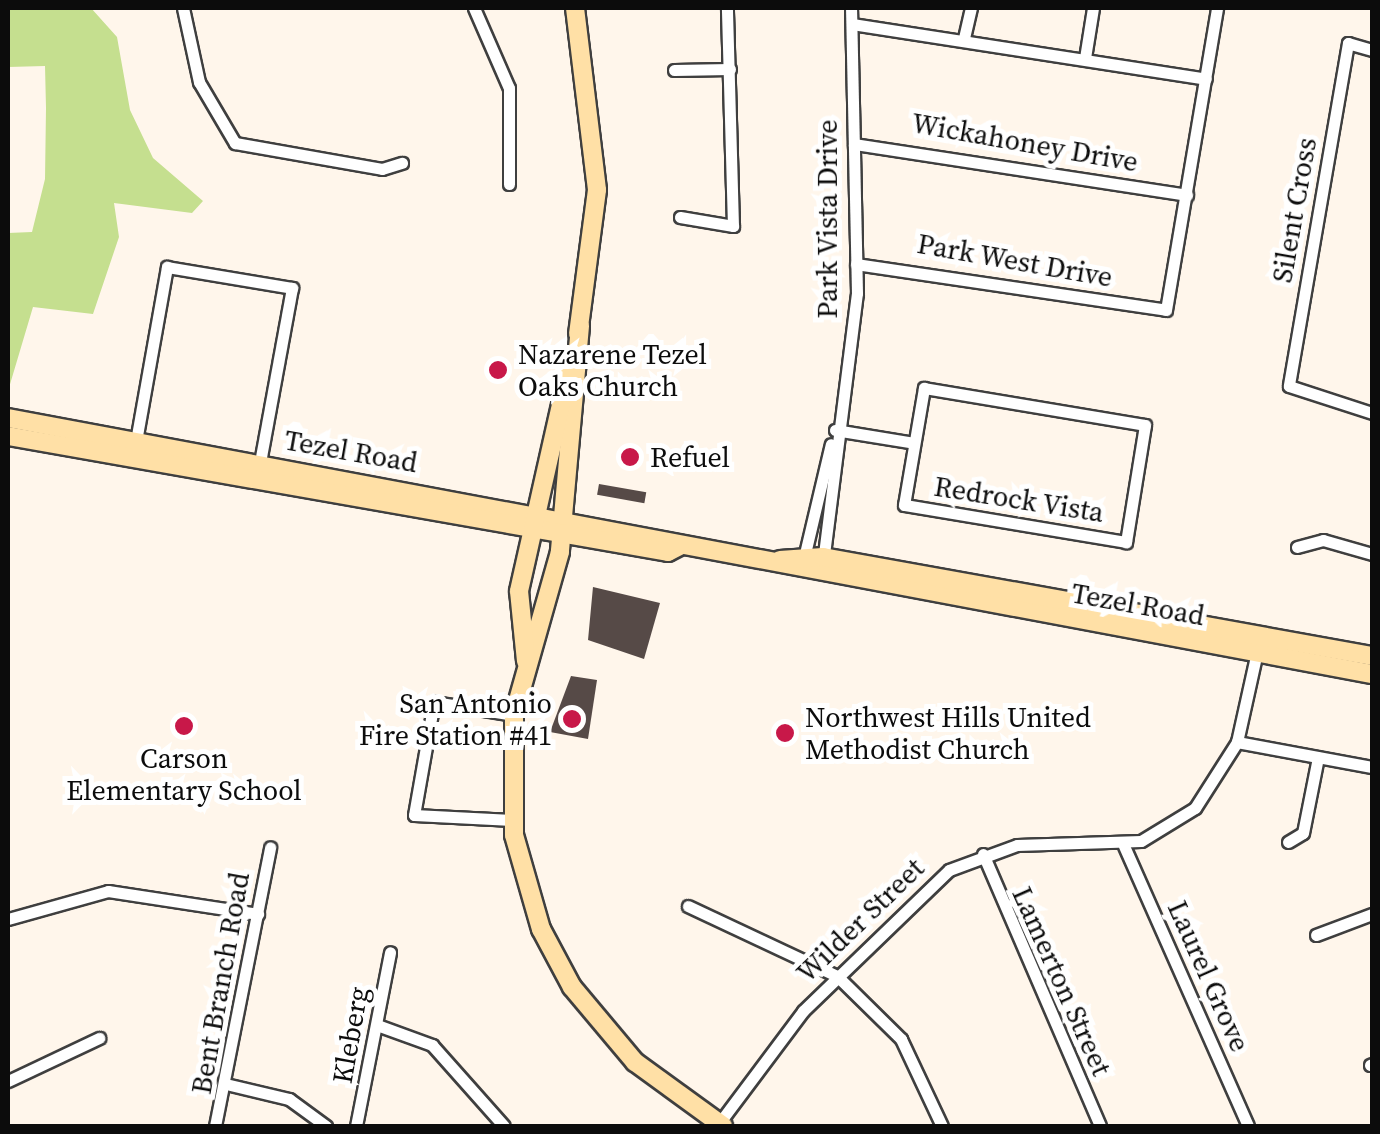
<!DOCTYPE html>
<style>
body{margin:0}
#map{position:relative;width:1380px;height:1134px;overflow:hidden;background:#fff6eb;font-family:"Source Serif 4",serif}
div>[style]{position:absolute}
.forest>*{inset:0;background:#c5df8f}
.building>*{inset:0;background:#564a47;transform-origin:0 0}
.roads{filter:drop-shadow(2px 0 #3f3f3f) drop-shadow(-2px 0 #3f3f3f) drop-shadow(0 2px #3f3f3f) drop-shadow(0 -2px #3f3f3f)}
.street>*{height:11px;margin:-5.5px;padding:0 5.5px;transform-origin:5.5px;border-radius:5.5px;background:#fff}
.secondary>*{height:18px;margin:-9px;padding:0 9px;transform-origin:9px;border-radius:9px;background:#ffe0a6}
.dots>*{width:28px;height:28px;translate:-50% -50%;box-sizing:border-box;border:5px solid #fff;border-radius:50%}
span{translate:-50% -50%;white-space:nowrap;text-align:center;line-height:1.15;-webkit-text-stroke:10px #fff;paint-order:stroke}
.street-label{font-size:28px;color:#0c0c0c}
.poi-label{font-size:28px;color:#0c0c0c}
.left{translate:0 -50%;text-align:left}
.right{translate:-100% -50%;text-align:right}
.frame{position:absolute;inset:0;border:10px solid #0c0c0c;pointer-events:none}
</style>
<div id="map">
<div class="forest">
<i style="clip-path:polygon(8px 8px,91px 8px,117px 37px,130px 110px,153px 158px,203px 201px,192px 213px,114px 203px,119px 237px,93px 314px,33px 307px,8px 391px,8px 233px,32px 232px,45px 179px,46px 108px,45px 66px,8px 67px)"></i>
</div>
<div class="building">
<i style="left:599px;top:484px;width:48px;height:11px;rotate:10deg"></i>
<i style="clip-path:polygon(593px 587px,660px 603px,644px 659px,588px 640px)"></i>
<i style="clip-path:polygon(571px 676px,597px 680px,588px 739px,550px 732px)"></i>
</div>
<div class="roads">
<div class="street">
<i style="left:183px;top:8px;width:76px;rotate:77.8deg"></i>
<i style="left:199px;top:82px;width:71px;rotate:59.5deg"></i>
<i style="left:235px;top:143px;width:149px;rotate:10deg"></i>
<i style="left:382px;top:169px;width:21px;rotate:-17deg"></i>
<i style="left:474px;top:8px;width:87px;rotate:66.4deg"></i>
<i style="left:509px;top:88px;width:96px;rotate:90deg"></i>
<i style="left:852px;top:24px;width:358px;rotate:8.8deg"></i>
<i style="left:964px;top:38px;width:31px;rotate:-77deg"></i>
<i style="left:1372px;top:50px;width:25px;rotate:-164deg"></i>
<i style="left:1348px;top:43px;width:348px;rotate:99.8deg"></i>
<i style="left:1289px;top:386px;width:87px;rotate:18deg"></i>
<i style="left:1085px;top:58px;width:51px;rotate:-80.9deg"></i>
<i style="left:674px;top:70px;width:56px;rotate:-1deg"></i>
<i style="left:854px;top:144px;width:337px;rotate:8.7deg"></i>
<i style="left:680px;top:217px;width:54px;rotate:9.6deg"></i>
<i style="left:733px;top:226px;width:218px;rotate:-91.6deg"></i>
<i style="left:856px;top:264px;width:313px;rotate:8.4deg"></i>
<i style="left:1166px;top:310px;width:306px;rotate:-80.4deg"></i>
<i style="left:924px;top:388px;width:224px;rotate:9.5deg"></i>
<i style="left:1145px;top:425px;width:119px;rotate:99.2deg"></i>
<i style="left:1126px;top:542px;width:225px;rotate:-170.5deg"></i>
<i style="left:904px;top:505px;width:119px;rotate:-80.3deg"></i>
<i style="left:835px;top:430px;width:80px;rotate:9.3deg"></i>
<i style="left:136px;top:441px;width:177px;rotate:-79.9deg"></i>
<i style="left:167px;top:267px;width:127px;rotate:9.5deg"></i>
<i style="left:292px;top:288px;width:177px;rotate:100.4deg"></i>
<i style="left:1297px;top:547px;width:27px;rotate:-15deg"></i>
<i style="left:1323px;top:540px;width:51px;rotate:15.9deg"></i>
<i style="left:803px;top:562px;width:121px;rotate:-76.7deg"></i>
<i style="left:823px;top:562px;width:271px;rotate:-82.8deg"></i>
<i style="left:857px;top:293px;width:285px;rotate:-91.2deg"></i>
<i style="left:1237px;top:742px;width:137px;rotate:10.5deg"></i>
<i style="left:512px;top:820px;width:98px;rotate:-177.1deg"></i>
<i style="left:414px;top:815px;width:115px;rotate:-80deg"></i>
<i style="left:434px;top:702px;width:81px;rotate:9.2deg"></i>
<i style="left:1288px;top:842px;width:17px;rotate:-31deg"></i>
<i style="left:1303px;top:833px;width:77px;rotate:-78.8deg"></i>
<i style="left:1124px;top:846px;width:306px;rotate:66.1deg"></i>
<i style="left:983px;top:854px;width:296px;rotate:66.7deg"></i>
<i style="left:688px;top:906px;width:165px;rotate:25.2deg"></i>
<i style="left:837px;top:976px;width:90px;rotate:44.5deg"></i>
<i style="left:901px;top:1039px;width:96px;rotate:64.8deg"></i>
<i style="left:8px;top:919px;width:104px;rotate:-15.6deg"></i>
<i style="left:108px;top:891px;width:152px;rotate:8.7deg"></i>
<i style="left:1316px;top:935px;width:60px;rotate:-20.6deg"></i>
<i style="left:377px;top:1025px;width:59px;rotate:20deg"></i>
<i style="left:432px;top:1045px;width:108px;rotate:48.4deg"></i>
<i style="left:1370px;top:1065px;width:2px;rotate:-27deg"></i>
<i style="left:8px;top:1081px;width:101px;rotate:-25.3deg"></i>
<i style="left:230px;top:1085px;width:61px;rotate:13.3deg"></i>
<i style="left:289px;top:1099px;width:46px;rotate:36.1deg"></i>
<i style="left:215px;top:1126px;width:284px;rotate:-78.8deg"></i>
<i style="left:356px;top:1126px;width:177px;rotate:-78.9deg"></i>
<i style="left:717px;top:1126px;width:144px;rotate:-53.2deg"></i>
<i style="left:803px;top:1011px;width:203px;rotate:-44deg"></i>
<i style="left:949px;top:870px;width:72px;rotate:-20.2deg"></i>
<i style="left:1017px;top:845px;width:124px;rotate:-1.8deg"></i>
<i style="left:1141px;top:841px;width:63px;rotate:-31.4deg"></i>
<i style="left:1195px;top:808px;width:78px;rotate:-57.5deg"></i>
<i style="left:1237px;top:742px;width:97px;rotate:-77.5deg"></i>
</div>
<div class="secondary">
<i style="left:575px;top:8px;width:183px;rotate:83.1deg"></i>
<i style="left:597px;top:190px;width:145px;rotate:97.5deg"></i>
<i style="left:580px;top:326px;width:227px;rotate:95.1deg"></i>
<i style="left:560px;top:552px;width:169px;rotate:105.8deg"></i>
<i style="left:514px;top:715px;width:120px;rotate:90deg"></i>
<i style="left:514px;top:835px;width:98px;rotate:74deg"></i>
<i style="left:541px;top:929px;width:66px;rotate:61.9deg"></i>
<i style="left:572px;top:987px;width:98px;rotate:50deg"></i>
<i style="left:635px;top:1062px;width:109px;rotate:36deg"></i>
<i style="left:8px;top:418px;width:1388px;rotate:10.63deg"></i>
<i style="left:8px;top:436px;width:670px;rotate:9.97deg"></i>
<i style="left:668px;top:552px;width:13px;rotate:-27deg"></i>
<i style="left:780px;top:560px;width:43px;rotate:-4deg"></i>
<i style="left:823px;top:557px;width:558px;rotate:10.22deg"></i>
<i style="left:526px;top:661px;width:70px;rotate:-95.7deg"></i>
<i style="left:519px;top:591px;width:233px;rotate:-77.3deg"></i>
</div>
</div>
<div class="dots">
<i style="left:498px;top:370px;background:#c81849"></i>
<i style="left:630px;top:457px;background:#c81849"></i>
<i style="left:572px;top:719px;background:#c81849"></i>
<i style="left:184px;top:726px;background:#c81849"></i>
<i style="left:785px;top:733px;background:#c81849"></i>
</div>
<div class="street-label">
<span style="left:1025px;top:142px;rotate:10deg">Wickahoney Drive</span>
<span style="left:1294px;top:210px;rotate:-80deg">Silent Cross</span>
<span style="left:827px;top:219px;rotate:-90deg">Park Vista Drive</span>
<span style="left:1015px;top:260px;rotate:10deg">Park West Drive</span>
<span style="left:351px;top:451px;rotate:10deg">Tezel Road</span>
<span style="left:1019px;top:499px;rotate:9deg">Redrock Vista</span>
<span style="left:1138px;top:604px;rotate:10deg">Tezel Road</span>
<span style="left:860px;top:920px;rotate:-44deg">Wilder Street</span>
<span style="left:1209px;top:976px;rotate:66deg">Laurel Grove</span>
<span style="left:1062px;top:981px;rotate:66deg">Lamerton Street</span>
<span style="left:220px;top:983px;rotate:-80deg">Bent Branch Road</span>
<span style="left:350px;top:1035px;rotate:-80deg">Kleberg</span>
</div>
<div class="poi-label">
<span class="left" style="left:518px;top:370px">Nazarene Tezel<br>Oaks Church</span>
<span class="left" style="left:650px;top:457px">Refuel</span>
<span class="right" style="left:552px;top:719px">San Antonio<br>Fire Station #41</span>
<span class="left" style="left:805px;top:733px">Northwest Hills United<br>Methodist Church</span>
<span style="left:184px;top:774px">Carson<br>Elementary School</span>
</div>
<div class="frame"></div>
</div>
